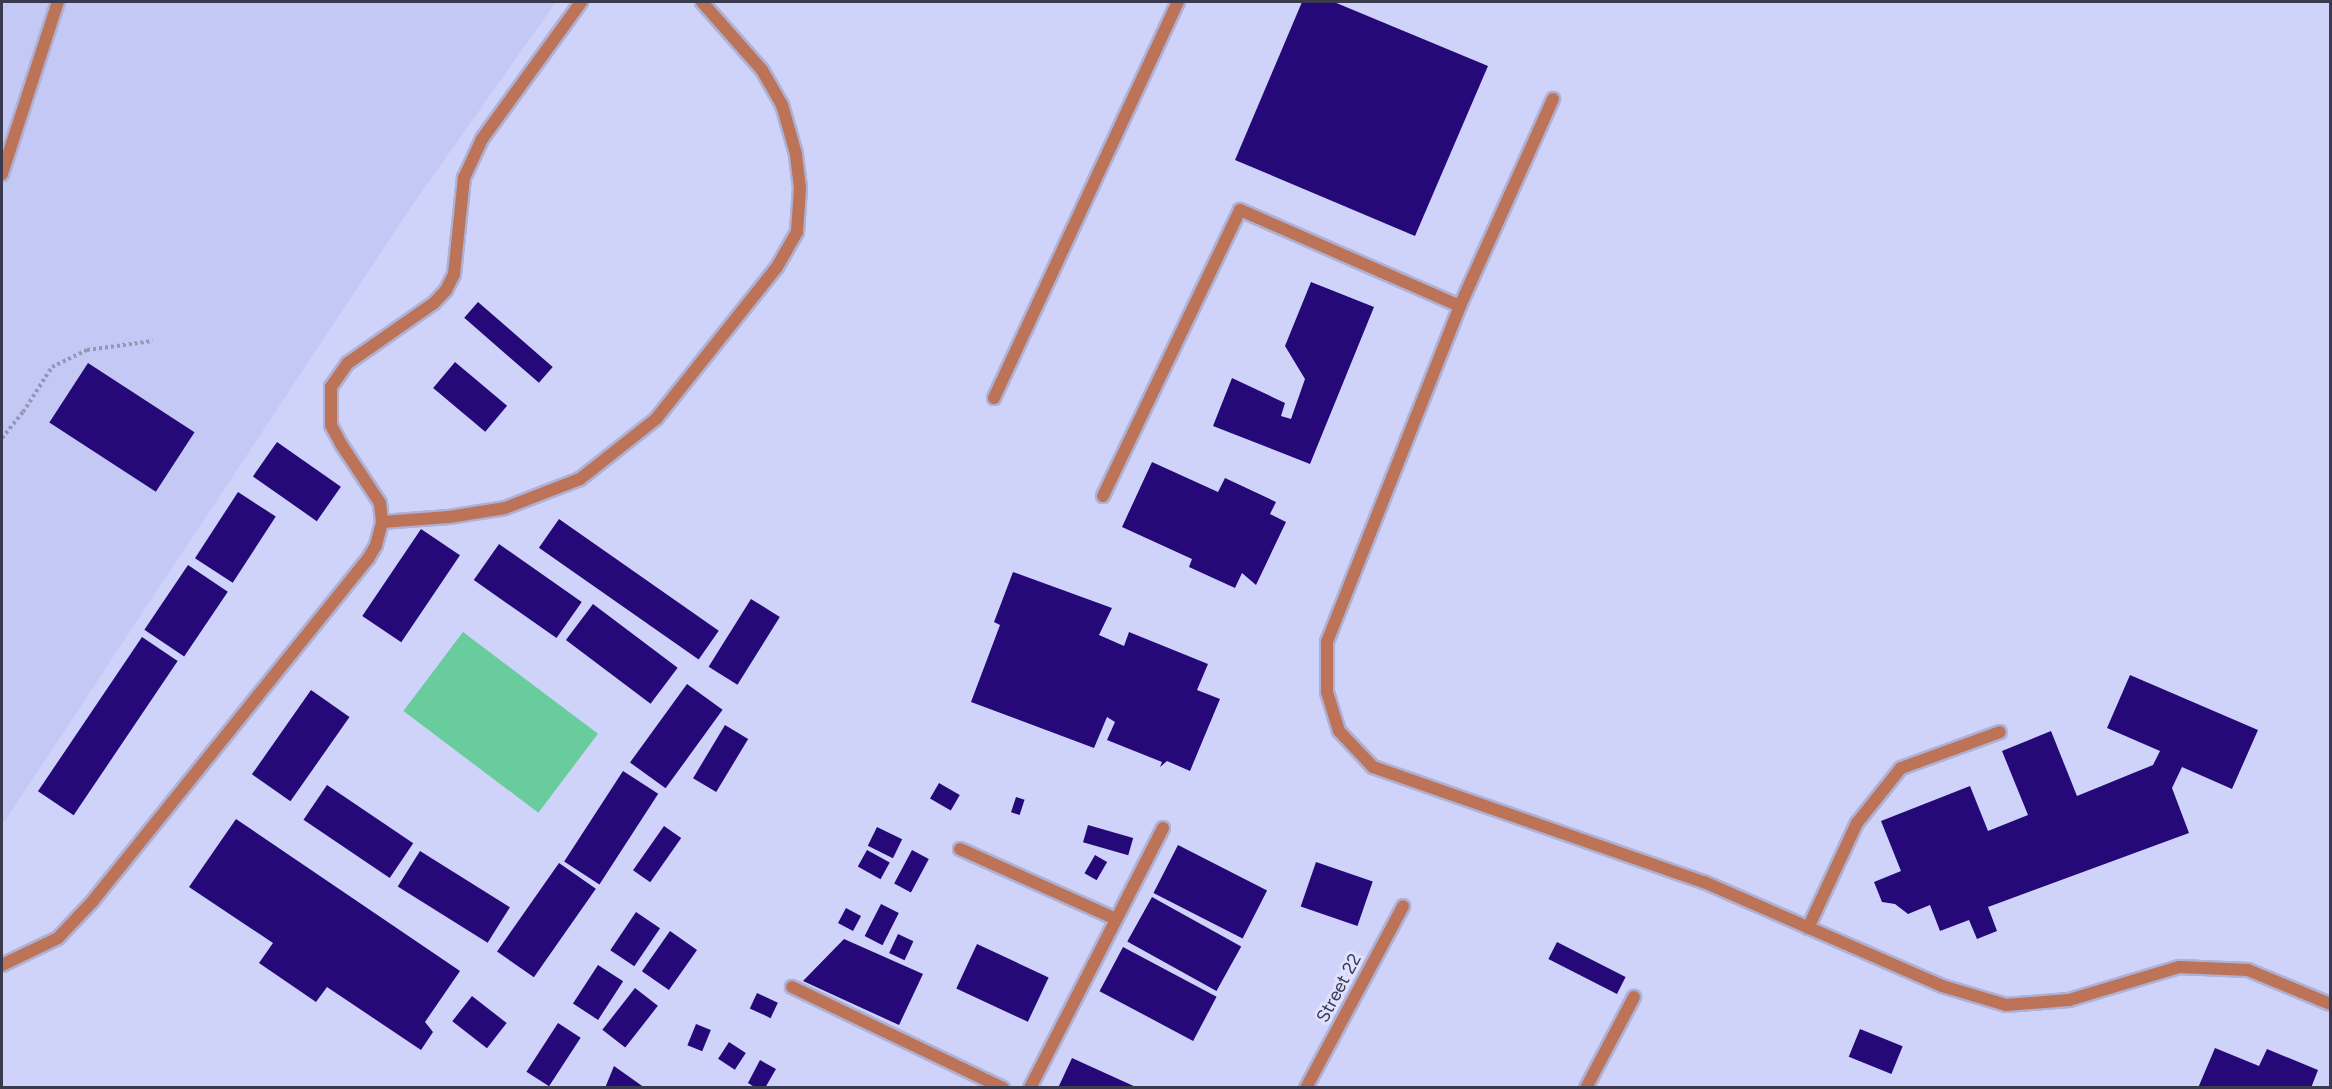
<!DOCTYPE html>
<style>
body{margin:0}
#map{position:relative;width:2332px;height:1089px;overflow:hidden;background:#cfd3fa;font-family:Figtree,sans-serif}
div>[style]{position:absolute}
.built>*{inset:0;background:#c4c8f5}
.green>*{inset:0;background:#68cc9c;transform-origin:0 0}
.building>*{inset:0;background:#260979;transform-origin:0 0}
.path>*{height:4px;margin-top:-2px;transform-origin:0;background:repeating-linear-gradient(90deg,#9497b6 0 3px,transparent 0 6px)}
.roads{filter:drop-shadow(2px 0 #aeb1d4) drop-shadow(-2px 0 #aeb1d4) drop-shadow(0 2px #aeb1d4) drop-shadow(0 -2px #aeb1d4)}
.lane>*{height:12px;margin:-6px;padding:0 6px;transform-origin:6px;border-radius:6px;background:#bd7358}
.street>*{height:12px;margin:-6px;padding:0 6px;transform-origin:6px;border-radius:6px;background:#bd7358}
span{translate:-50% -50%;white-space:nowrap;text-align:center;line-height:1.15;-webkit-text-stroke:6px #dee1ff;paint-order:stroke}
.street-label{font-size:18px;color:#393a4e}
.frame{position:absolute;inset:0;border:3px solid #393a4e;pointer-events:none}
</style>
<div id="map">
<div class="built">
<i style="clip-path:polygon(2px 2px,556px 2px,411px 207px,2px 825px)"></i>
</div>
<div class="green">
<i style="left:463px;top:632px;width:169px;height:99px;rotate:37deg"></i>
</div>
<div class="building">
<i style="clip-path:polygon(1302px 2px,1334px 2px,1488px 66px,1415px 236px,1235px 160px)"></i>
<i style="clip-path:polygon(1311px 282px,1374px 307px,1310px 464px,1213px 426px,1232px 378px,1285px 403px,1281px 416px,1291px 419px,1305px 379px,1285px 346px)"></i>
<i style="left:478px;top:302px;width:99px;height:21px;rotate:41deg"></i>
<i style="left:455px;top:362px;width:68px;height:34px;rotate:40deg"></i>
<i style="left:88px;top:363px;width:127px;height:71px;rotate:33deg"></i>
<i style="left:277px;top:442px;width:78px;height:42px;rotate:35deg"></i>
<i style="clip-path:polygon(1152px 462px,1218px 492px,1225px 478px,1276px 502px,1270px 514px,1286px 522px,1256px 585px,1242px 573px,1235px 588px,1189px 567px,1192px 559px,1122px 527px)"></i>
<i style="left:238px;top:492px;width:45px;height:79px;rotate:33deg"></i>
<i style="left:559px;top:519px;width:195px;height:35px;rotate:35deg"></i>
<i style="left:421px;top:529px;width:47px;height:105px;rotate:34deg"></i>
<i style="left:499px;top:544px;width:101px;height:44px;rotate:35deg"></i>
<i style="left:188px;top:565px;width:48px;height:78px;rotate:34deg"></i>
<i style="clip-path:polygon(1013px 572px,1112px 608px,1099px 635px,1124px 646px,1129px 632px,1208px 664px,1197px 690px,1220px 699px,1190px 771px,1167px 761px,1160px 767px,1162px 762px,1107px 740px,1115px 722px,1107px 717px,1094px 748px,971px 702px,1000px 625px,994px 622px)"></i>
<i style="left:751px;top:599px;width:34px;height:80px;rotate:32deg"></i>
<i style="left:593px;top:604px;width:106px;height:45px;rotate:37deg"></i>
<i style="left:142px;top:637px;width:43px;height:186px;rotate:34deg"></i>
<i style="clip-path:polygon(2130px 675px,2258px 730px,2232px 789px,2182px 767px,2172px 788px,2189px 833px,1988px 907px,1997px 931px,1977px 939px,1969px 920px,1940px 931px,1930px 905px,1908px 914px,1895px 904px,1882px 902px,1874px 882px,1901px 871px,1881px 821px,1970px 786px,1988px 831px,2028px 815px,2002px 751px,2051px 731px,2077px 796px,2153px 765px,2160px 751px,2107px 728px)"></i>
<i style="left:687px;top:684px;width:44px;height:97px;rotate:36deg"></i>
<i style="left:311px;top:690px;width:47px;height:103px;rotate:35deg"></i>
<i style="left:725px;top:725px;width:27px;height:62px;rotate:31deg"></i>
<i style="left:623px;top:771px;width:42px;height:108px;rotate:33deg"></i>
<i style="left:939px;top:783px;width:24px;height:18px;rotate:30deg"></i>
<i style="left:327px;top:785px;width:104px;height:42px;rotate:34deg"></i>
<i style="left:1016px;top:797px;width:9px;height:16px;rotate:18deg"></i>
<i style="clip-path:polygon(236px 819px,460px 971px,425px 1022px,433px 1032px,421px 1050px,327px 987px,316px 1002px,259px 963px,273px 943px,189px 887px)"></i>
<i style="left:1088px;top:825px;width:47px;height:18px;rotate:16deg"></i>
<i style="left:664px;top:826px;width:21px;height:54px;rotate:35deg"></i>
<i style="left:877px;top:827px;width:28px;height:21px;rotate:26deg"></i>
<i style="left:1178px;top:845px;width:100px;height:54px;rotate:27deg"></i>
<i style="left:867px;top:850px;width:26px;height:19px;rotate:29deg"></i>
<i style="left:912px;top:850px;width:19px;height:38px;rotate:28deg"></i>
<i style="left:420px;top:851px;width:106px;height:42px;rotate:32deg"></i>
<i style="left:1095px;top:855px;width:14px;height:21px;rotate:30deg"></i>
<i style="left:1316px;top:862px;width:60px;height:47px;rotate:19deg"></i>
<i style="left:559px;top:863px;width:45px;height:108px;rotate:35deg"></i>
<i style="left:1152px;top:897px;width:102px;height:51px;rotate:29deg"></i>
<i style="left:881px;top:904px;width:20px;height:36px;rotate:27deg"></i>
<i style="left:846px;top:908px;width:17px;height:17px;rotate:28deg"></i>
<i style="left:636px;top:912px;width:29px;height:46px;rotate:34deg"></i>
<i style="left:670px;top:931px;width:33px;height:49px;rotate:35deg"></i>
<i style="left:898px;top:934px;width:17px;height:21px;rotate:25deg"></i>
<i style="clip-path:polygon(844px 939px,923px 974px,899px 1025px,803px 981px)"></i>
<i style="left:1557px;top:942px;width:77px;height:19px;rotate:27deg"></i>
<i style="left:977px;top:944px;width:79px;height:49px;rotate:25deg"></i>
<i style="left:1123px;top:947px;width:106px;height:50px;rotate:28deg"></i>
<i style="left:598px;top:965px;width:30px;height:46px;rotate:33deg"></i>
<i style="left:635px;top:988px;width:29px;height:53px;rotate:38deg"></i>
<i style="left:757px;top:993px;width:23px;height:17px;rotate:25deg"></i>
<i style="left:472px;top:996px;width:44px;height:32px;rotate:38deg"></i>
<i style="left:558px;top:1023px;width:27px;height:58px;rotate:33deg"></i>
<i style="left:696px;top:1024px;width:16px;height:23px;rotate:22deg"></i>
<i style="left:1860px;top:1029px;width:46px;height:30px;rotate:22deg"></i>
<i style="left:729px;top:1042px;width:20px;height:20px;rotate:33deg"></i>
<i style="clip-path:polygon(2215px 1048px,2259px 1066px,2267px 1049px,2318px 1070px,2311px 1088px,2198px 1088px)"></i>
<i style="clip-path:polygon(1072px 1058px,1138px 1088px,1058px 1088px)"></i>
<i style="clip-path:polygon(760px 1060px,776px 1069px,765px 1088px,756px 1088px,748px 1083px)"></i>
<i style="clip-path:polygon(614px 1066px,645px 1088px,605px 1088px)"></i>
</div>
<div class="path">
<i style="left:2px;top:438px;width:33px;rotate:-51deg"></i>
<i style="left:23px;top:412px;width:54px;rotate:-57.2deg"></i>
<i style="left:52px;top:367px;width:39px;rotate:-26deg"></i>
<i style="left:87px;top:350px;width:66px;rotate:-7.9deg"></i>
</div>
<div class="roads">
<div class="lane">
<i style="left:1553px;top:99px;width:227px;rotate:114.2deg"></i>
<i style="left:1460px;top:306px;width:361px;rotate:111.6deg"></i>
<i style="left:1327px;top:642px;width:50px;rotate:90deg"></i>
<i style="left:1327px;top:692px;width:41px;rotate:72.9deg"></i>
<i style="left:1339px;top:731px;width:50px;rotate:46.6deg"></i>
<i style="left:1373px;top:767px;width:350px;rotate:19.2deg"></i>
<i style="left:1704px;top:882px;width:260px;rotate:23.6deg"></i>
<i style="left:1942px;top:986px;width:67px;rotate:16.5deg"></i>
<i style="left:2006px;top:1005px;width:63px;rotate:-4.5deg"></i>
<i style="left:2069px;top:1000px;width:115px;rotate:-16.7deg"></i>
<i style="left:2179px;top:967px;width:69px;rotate:2.5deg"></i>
<i style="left:2248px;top:970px;width:89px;rotate:22.5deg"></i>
<i style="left:2px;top:174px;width:181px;rotate:-72deg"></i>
<i style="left:994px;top:398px;width:437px;rotate:-65.1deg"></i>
<i style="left:1103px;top:496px;width:317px;rotate:-64.4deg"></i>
<i style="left:1240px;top:210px;width:240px;rotate:23.6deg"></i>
<i style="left:382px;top:522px;width:67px;rotate:-4.3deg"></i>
<i style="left:449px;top:517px;width:57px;rotate:-9.1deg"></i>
<i style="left:505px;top:508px;width:80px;rotate:-21.1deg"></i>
<i style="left:580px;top:479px;width:97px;rotate:-38.3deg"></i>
<i style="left:656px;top:419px;width:194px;rotate:-51.5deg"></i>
<i style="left:777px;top:267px;width:40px;rotate:-60.3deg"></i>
<i style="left:797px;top:232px;width:44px;rotate:-86.1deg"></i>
<i style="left:800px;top:188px;width:34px;rotate:-97deg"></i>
<i style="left:796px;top:154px;width:51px;rotate:-105.9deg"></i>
<i style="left:782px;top:105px;width:40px;rotate:-119.7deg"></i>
<i style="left:762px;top:70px;width:91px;rotate:-131.4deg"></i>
<i style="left:2px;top:965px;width:62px;rotate:-25.7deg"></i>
<i style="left:58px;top:938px;width:50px;rotate:-46.6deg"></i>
<i style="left:92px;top:902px;width:440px;rotate:-51.2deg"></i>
<i style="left:368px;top:559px;width:16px;rotate:-60deg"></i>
<i style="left:376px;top:545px;width:24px;rotate:-75deg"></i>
<i style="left:382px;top:522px;width:19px;rotate:-96deg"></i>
<i style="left:380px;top:503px;width:71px;rotate:-123.5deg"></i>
<i style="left:341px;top:444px;width:21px;rotate:-118deg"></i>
<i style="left:331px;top:425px;width:38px;rotate:-90deg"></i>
<i style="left:331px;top:387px;width:29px;rotate:-55deg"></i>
<i style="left:348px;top:363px;width:105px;rotate:-34.9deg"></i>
<i style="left:434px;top:303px;width:18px;rotate:-47deg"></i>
<i style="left:446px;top:290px;width:18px;rotate:-63deg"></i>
<i style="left:454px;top:274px;width:97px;rotate:-84.1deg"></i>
<i style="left:464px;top:178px;width:43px;rotate:-65.2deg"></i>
<i style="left:482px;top:139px;width:169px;rotate:-54.1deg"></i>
</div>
<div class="street">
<i style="left:960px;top:849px;width:171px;rotate:24.2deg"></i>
<i style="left:1808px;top:928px;width:116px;rotate:-65deg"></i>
<i style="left:1857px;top:823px;width:70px;rotate:-51.3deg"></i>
<i style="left:1901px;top:768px;width:105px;rotate:-20deg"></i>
<i style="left:792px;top:987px;width:234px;rotate:25.6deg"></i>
<i style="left:1030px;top:1088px;width:292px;rotate:-62.9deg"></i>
<i style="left:1306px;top:1088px;width:206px;rotate:-61.9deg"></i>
<i style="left:1586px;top:1088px;width:103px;rotate:-62.2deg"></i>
</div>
</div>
<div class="street-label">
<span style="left:1339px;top:988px;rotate:-62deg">Street 22</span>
</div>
<div class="frame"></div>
</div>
